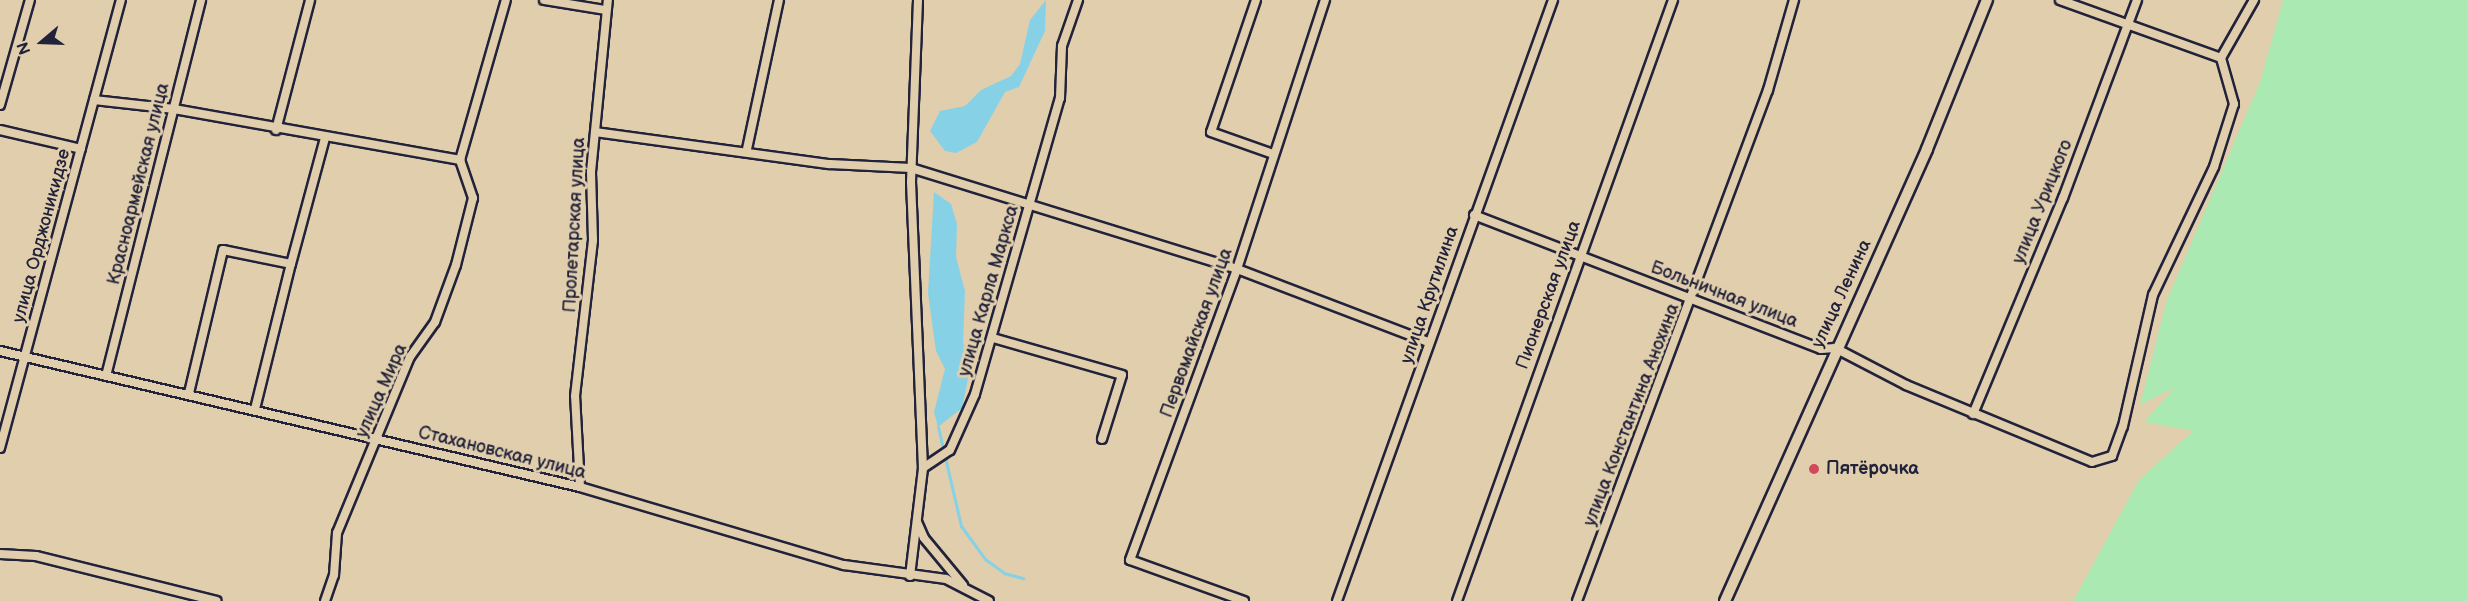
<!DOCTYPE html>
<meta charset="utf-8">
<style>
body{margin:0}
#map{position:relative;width:2467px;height:601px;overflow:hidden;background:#e0ceac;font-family:"Balsamiq Sans",sans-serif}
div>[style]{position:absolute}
.green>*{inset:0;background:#aae9b1}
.water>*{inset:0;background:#87d1e7}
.stream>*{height:3px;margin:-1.5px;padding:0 1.5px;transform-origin:1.5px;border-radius:1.5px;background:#87d1e7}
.roads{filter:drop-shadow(2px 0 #22223b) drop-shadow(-2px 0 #22223b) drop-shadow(0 2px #22223b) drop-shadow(0 -2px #22223b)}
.street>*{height:8px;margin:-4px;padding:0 4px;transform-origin:4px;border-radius:4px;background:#e0ceac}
.secondary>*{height:10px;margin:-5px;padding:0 5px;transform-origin:5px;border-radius:5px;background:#e0ceac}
.dots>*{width:16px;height:16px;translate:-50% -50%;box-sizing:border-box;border:3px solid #e0ceac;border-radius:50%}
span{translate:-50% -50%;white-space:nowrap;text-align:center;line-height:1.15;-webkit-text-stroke:6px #e0ceac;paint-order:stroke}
.street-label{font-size:18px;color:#22223b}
.poi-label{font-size:18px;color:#22223b;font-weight:700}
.left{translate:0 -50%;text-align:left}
.north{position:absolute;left:12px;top:12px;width:60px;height:60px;-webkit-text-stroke:4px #e0ceac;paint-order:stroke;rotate:251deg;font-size:16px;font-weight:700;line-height:24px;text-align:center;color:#22223b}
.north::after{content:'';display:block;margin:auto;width:21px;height:27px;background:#22223b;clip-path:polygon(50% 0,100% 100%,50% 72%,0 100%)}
</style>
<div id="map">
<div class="green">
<i style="clip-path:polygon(2283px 0,2467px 0,2467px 601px,2073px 601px,2139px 480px,2193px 431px,2144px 422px,2175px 387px,2140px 405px,2167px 300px,2260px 82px)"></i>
</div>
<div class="water">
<i style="clip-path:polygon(1046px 0,1045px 31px,1019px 87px,1005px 92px,977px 142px,956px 153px,945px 151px,930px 131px,940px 111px,965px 106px,981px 90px,1011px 76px,1020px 64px,1030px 20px)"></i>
<i style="clip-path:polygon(934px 192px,951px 204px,957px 224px,956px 257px,965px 291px,963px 343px,972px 359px,962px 408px,938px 427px,934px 412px,945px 369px,936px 351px,928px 293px)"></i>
</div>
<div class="stream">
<i style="left:938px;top:427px;width:102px;rotate:76.9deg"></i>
<i style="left:961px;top:526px;width:41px;rotate:54deg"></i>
<i style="left:985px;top:559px;width:24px;rotate:36deg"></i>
<i style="left:1004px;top:573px;width:20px;rotate:15deg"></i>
</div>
<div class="roads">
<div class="street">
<i style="left:544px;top:0;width:62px;rotate:9.3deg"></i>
<i style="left:918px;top:0;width:182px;rotate:92.2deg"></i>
<i style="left:911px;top:182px;width:286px;rotate:87.6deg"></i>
<i style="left:1256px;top:0;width:139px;rotate:108.8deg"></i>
<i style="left:1211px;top:132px;width:66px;rotate:19.5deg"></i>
<i style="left:2060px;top:0;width:171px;rotate:19.8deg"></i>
<i style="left:94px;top:100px;width:81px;rotate:6.4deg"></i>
<i style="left:174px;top:109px;width:291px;rotate:10.1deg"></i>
<i style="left:0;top:105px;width:109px;rotate:-74.1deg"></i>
<i style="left:0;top:130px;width:83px;rotate:13.2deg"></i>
<i style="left:276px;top:130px;width:134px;rotate:-75.3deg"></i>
<i style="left:595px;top:132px;width:237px;rotate:7.8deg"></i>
<i style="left:830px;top:164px;width:81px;rotate:2.8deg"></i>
<i style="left:911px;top:168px;width:341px;rotate:17.2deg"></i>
<i style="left:1237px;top:269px;width:204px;rotate:20.9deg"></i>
<i style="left:747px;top:149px;width:152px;rotate:-77.9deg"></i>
<i style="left:1474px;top:215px;width:372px;rotate:21.1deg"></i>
<i style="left:1821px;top:349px;width:14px;rotate:-4deg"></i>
<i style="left:1835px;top:348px;width:80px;rotate:27.5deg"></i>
<i style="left:1906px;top:385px;width:201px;rotate:22.5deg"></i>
<i style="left:2092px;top:462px;width:21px;rotate:-17deg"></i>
<i style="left:2112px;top:456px;width:32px;rotate:-70deg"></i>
<i style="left:2123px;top:426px;width:134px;rotate:-77.1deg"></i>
<i style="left:2153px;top:295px;width:142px;rotate:-64.5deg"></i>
<i style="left:2214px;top:167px;width:66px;rotate:-72.4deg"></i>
<i style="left:2234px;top:104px;width:48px;rotate:-105.8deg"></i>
<i style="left:2221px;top:58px;width:67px;rotate:-60.4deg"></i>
<i style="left:993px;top:338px;width:134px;rotate:16deg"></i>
<i style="left:1122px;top:375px;width:67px;rotate:107.4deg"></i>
<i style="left:0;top:351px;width:596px;rotate:13.2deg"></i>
<i style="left:580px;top:487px;width:275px;rotate:16.5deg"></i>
<i style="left:844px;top:565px;width:103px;rotate:7.8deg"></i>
<i style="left:946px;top:579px;width:48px;rotate:27.1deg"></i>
<i style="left:106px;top:376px;width:388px;rotate:-75.8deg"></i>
<i style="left:189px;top:393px;width:147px;rotate:-76.6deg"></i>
<i style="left:223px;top:250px;width:69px;rotate:11.6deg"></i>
<i style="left:291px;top:264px;width:131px;rotate:-74.9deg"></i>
<i style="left:255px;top:409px;width:149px;rotate:-76.1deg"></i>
<i style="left:1973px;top:414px;width:234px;rotate:-67.4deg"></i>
<i style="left:2063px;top:198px;width:211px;rotate:-69.5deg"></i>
<i style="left:0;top:448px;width:464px;rotate:-74.9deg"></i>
<i style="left:580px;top:487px;width:91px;rotate:-93.1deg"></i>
<i style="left:575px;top:396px;width:157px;rotate:-83.4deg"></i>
<i style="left:593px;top:240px;width:68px;rotate:-91.7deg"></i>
<i style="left:591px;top:172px;width:173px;rotate:-84.4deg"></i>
<i style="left:917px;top:522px;width:17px;rotate:66deg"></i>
<i style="left:924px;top:538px;width:61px;rotate:50.3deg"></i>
<i style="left:0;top:554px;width:36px;rotate:3deg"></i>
<i style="left:36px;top:556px;width:186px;rotate:14deg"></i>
<i style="left:910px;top:576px;width:109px;rotate:-83.1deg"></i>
<i style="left:923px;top:468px;width:32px;rotate:-34deg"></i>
<i style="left:950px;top:450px;width:61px;rotate:-65.9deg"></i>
<i style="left:975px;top:394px;width:308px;rotate:-74deg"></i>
<i style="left:1060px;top:98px;width:52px;rotate:-87.8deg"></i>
<i style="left:1062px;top:46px;width:49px;rotate:-70.8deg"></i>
<i style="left:325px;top:601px;width:28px;rotate:-71deg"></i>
<i style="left:334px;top:575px;width:42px;rotate:-85.9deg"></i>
<i style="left:337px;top:533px;width:191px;rotate:-67.5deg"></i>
<i style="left:410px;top:357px;width:43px;rotate:-54.5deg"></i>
<i style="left:435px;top:322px;width:61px;rotate:-69.8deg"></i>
<i style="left:456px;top:265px;width:69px;rotate:-75.8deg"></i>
<i style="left:473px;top:198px;width:40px;rotate:-108.9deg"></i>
<i style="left:460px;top:160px;width:166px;rotate:-74deg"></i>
<i style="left:1244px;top:601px;width:121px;rotate:-160.2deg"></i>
<i style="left:1130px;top:560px;width:310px;rotate:-69.8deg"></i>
<i style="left:1237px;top:269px;width:283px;rotate:-71.9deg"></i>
<i style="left:1337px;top:601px;width:639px;rotate:-70.23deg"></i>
<i style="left:1457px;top:601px;width:639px;rotate:-70.23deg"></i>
<i style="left:1577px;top:601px;width:546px;rotate:-69.51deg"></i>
<i style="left:1768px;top:90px;width:94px;rotate:-73.9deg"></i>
</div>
<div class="secondary">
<i style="left:1725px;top:601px;width:495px;rotate:-65.9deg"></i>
<i style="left:1927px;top:149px;width:161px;rotate:-68.1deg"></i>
</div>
</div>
<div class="dots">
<i style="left:1814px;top:469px;background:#d1495b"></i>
</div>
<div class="street-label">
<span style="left:139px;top:184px;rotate:-76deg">Красноармейская улица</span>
<span style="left:2043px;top:202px;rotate:-68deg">улица Урицкого</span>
<span style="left:575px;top:225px;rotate:-87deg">Пролетарская улица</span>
<span style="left:42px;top:236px;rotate:-75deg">улица Орджоникидзе</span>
<span style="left:989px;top:291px;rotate:-74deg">улица Карла Маркса</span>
<span style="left:1842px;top:294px;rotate:-65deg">улица Ленина</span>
<span style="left:1430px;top:295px;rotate:-71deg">улица Крутилина</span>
<span style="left:1549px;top:295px;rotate:-70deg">Пионерская улица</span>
<span style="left:1724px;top:295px;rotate:21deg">Больничная улица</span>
<span style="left:1197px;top:333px;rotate:-70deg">Первомайская улица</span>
<span style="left:382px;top:391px;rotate:-66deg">улица Мира</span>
<span style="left:1632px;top:415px;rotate:-69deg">улица Константина Анохина</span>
<span style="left:502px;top:453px;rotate:14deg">Стахановская улица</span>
</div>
<div class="poi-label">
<span class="left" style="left:1826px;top:469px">Пятёрочка</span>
</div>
<div class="north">N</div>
</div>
